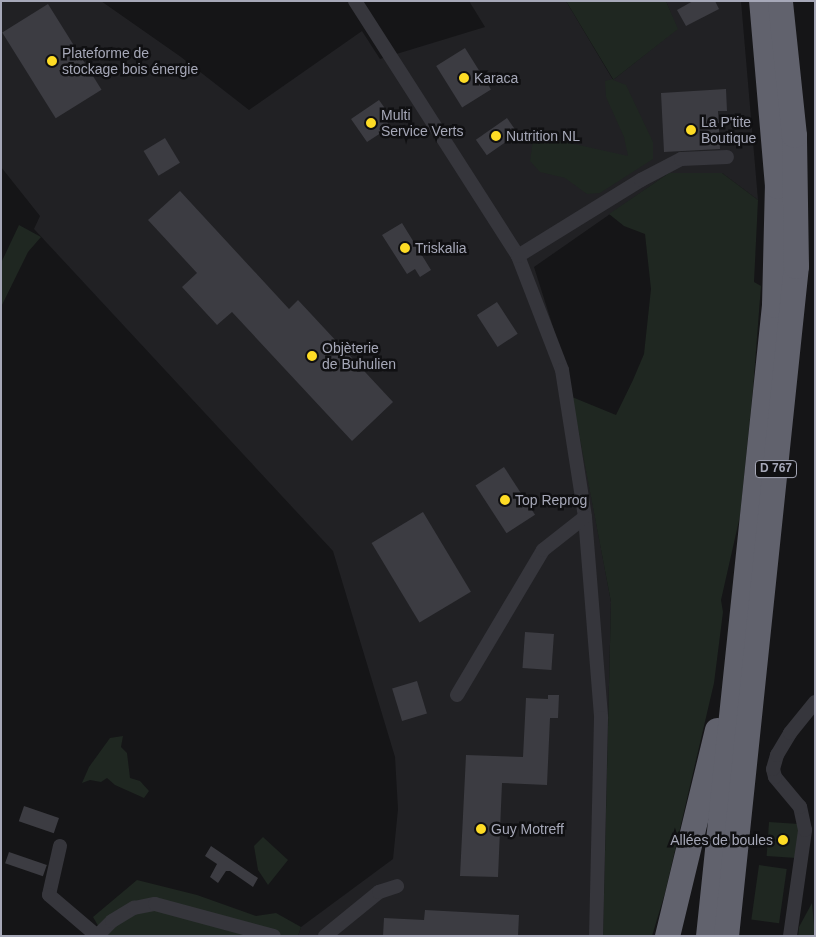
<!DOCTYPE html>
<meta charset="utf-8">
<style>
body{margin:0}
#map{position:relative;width:816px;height:937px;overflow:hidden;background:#151517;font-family:Helvetica,sans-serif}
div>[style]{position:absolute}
.built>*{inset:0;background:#212124}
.green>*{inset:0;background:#1f2721;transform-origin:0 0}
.building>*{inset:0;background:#3c3c42;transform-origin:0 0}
.street>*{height:14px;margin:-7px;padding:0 7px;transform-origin:7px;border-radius:7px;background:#36363c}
.highway>*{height:25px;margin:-12.5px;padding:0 12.5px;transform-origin:12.5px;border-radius:12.5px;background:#61626d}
.dots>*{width:14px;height:14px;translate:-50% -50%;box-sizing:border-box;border:2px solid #101012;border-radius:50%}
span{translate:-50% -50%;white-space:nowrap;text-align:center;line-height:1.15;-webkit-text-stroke:5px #101012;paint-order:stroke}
.shield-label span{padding:1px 4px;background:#101012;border:1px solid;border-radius:4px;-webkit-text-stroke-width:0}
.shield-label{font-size:12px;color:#a6a8b8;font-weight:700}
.poi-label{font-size:14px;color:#a6a8b8}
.left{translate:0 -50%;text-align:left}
.right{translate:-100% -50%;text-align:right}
.frame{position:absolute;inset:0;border:2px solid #a6a8b8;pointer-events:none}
</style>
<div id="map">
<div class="built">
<i style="clip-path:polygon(4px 1px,101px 1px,181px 57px,249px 110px,362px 31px,380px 59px,485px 27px,469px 1px,566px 1px,613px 80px,677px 29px,666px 1px,741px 1px,758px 200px,722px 173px,669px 173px,534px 267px,569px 377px,611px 602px,603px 936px,298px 936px,301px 927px,393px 859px,398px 809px,395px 757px,333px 551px,34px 229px,40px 216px,1px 167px,1px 3px)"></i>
</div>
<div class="green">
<i style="clip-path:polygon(566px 1px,666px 1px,678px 29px,613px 80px,626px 85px,653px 142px,653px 159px,600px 193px,587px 194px,565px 178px,540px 172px,530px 161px,533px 140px,556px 140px,628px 156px,624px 137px,606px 97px,605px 81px,613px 79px)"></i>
<i style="clip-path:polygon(669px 173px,722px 173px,758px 200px,754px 282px,761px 286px,753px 389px,740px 516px,721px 600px,723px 612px,714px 683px,665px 893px,652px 936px,603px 936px,611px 602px,572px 397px,616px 415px,633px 380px,644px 354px,651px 289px,645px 234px,624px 226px,609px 214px)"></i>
<i style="clip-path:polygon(19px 225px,41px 237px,28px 252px,1px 307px,1px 263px)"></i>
<i style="clip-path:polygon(123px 736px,121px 747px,127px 753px,130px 778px,140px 781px,149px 791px,144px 798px,115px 785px,107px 778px,101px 782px,90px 780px,82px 783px,89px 767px,110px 738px)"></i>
<i style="left:769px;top:822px;width:30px;height:34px;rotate:4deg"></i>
<i style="clip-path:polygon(263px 837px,288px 860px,268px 885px,258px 870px,254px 846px)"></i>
<i style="left:759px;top:865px;width:28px;height:55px;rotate:8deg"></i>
<i style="clip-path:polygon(137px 880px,197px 895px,256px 916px,276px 913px,301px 927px,298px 936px,104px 936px,93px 917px)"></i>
<i style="clip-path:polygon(812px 903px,815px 936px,798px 936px,799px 927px)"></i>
</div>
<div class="building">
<i style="clip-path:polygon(693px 1px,715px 1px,719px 9px,686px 26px,677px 10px)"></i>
<i style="left:48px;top:4px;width:101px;height:54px;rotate:58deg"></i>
<i style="left:465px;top:48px;width:49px;height:34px;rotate:58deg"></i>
<i style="clip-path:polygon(726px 89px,727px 111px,718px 111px,720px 149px,664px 152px,661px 93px)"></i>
<i style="clip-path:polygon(379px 100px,389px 114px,385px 118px,390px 127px,367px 142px,351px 119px)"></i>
<i style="left:507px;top:118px;width:19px;height:38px;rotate:55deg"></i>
<i style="left:165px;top:138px;width:29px;height:25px;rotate:59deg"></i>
<i style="clip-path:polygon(180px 191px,289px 309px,298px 300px,393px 402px,352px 441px,232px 312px,217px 325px,182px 287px,197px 273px,148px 220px)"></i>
<i style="clip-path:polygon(402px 223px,431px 270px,420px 277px,415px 269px,407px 274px,382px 235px)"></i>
<i style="left:497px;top:302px;width:38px;height:24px;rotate:57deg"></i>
<i style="left:504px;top:467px;width:57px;height:34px;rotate:57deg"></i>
<i style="left:423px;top:512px;width:93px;height:60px;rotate:59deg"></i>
<i style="left:525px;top:632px;width:29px;height:36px;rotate:4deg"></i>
<i style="left:417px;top:681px;width:34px;height:26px;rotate:73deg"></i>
<i style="clip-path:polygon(548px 695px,559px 695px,558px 718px,550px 718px,547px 785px,502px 783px,498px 877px,460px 876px,466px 755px,523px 757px,526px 698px,548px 699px)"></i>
<i style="left:24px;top:806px;width:37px;height:16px;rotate:19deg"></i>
<i style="clip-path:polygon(211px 846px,258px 878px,253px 887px,230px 871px,226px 871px,218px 883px,210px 877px,217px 864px,205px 856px)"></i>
<i style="left:9px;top:852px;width:40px;height:12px;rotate:19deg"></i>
<i style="clip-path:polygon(425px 910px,519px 915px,518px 936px,383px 936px,384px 918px,424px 920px)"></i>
</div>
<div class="street">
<i style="left:355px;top:1px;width:303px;rotate:57.4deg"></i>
<i style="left:518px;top:256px;width:122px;rotate:68.9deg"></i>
<i style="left:562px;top:370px;width:149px;rotate:81.1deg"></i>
<i style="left:585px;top:517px;width:202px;rotate:85.4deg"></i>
<i style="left:601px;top:718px;width:218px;rotate:91.3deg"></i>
<i style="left:518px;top:256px;width:145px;rotate:-31.7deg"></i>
<i style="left:641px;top:180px;width:45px;rotate:-27.7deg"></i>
<i style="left:681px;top:159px;width:46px;rotate:-2.5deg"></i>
<i style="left:457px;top:695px;width:169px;rotate:-59.3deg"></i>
<i style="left:543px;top:550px;width:53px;rotate:-38.2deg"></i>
<i style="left:60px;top:846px;width:50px;rotate:102.7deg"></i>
<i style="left:49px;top:895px;width:63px;rotate:40.5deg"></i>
<i style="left:97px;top:936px;width:21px;rotate:-45deg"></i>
<i style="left:112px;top:921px;width:26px;rotate:-31deg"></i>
<i style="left:134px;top:908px;width:21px;rotate:-11deg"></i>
<i style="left:155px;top:904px;width:123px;rotate:15.1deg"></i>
<i style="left:325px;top:936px;width:70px;rotate:-39.2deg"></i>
<i style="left:379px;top:892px;width:19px;rotate:-18deg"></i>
<i style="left:790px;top:936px;width:107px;rotate:-81.9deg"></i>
<i style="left:805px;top:830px;width:24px;rotate:-102deg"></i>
<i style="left:800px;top:807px;width:39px;rotate:-130deg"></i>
<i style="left:775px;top:777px;width:8px;rotate:-104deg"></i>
<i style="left:773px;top:769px;width:15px;rotate:-74deg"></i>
<i style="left:777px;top:755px;width:26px;rotate:-59deg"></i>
<i style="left:790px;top:733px;width:40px;rotate:-51deg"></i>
</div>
<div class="highway">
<i style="left:667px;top:936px;width:212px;rotate:-76.4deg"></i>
<i style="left:708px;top:936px;width:634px;rotate:-84.03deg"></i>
<i style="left:774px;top:305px;width:119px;rotate:-88.6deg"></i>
<i style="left:777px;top:186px;width:186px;rotate:-94.9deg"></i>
<i style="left:726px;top:936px;width:674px;rotate:-84.04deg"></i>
<i style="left:796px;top:266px;width:131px;rotate:-90.9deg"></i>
<i style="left:794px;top:135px;width:135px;rotate:-96deg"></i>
</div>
<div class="dots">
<i style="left:52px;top:61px;background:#fedc25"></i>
<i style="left:464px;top:78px;background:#fedc25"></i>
<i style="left:371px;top:123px;background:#fedc25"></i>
<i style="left:691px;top:130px;background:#fedc25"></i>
<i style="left:496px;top:136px;background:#fedc25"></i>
<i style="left:405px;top:248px;background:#fedc25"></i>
<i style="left:312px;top:356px;background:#fedc25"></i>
<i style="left:505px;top:500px;background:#fedc25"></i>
<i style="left:481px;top:829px;background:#fedc25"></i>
<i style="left:783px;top:840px;background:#fedc25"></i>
</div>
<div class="shield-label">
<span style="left:776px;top:469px">D 767</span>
</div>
<div class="poi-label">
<span class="left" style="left:62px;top:61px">Plateforme de<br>stockage bois énergie</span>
<span class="left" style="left:474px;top:78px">Karaca</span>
<span class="left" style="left:381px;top:123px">Multi<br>Service Verts</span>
<span class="left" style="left:701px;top:130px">La P'tite<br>Boutique</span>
<span class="left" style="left:506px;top:136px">Nutrition NL</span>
<span class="left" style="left:415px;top:248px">Triskalia</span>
<span class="left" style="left:322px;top:356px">Objèterie<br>de Buhulien</span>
<span class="left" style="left:515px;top:500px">Top Reprog</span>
<span class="left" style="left:491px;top:829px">Guy Motreff</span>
<span class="right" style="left:773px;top:840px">Allées de boules</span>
</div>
<div class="frame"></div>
</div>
